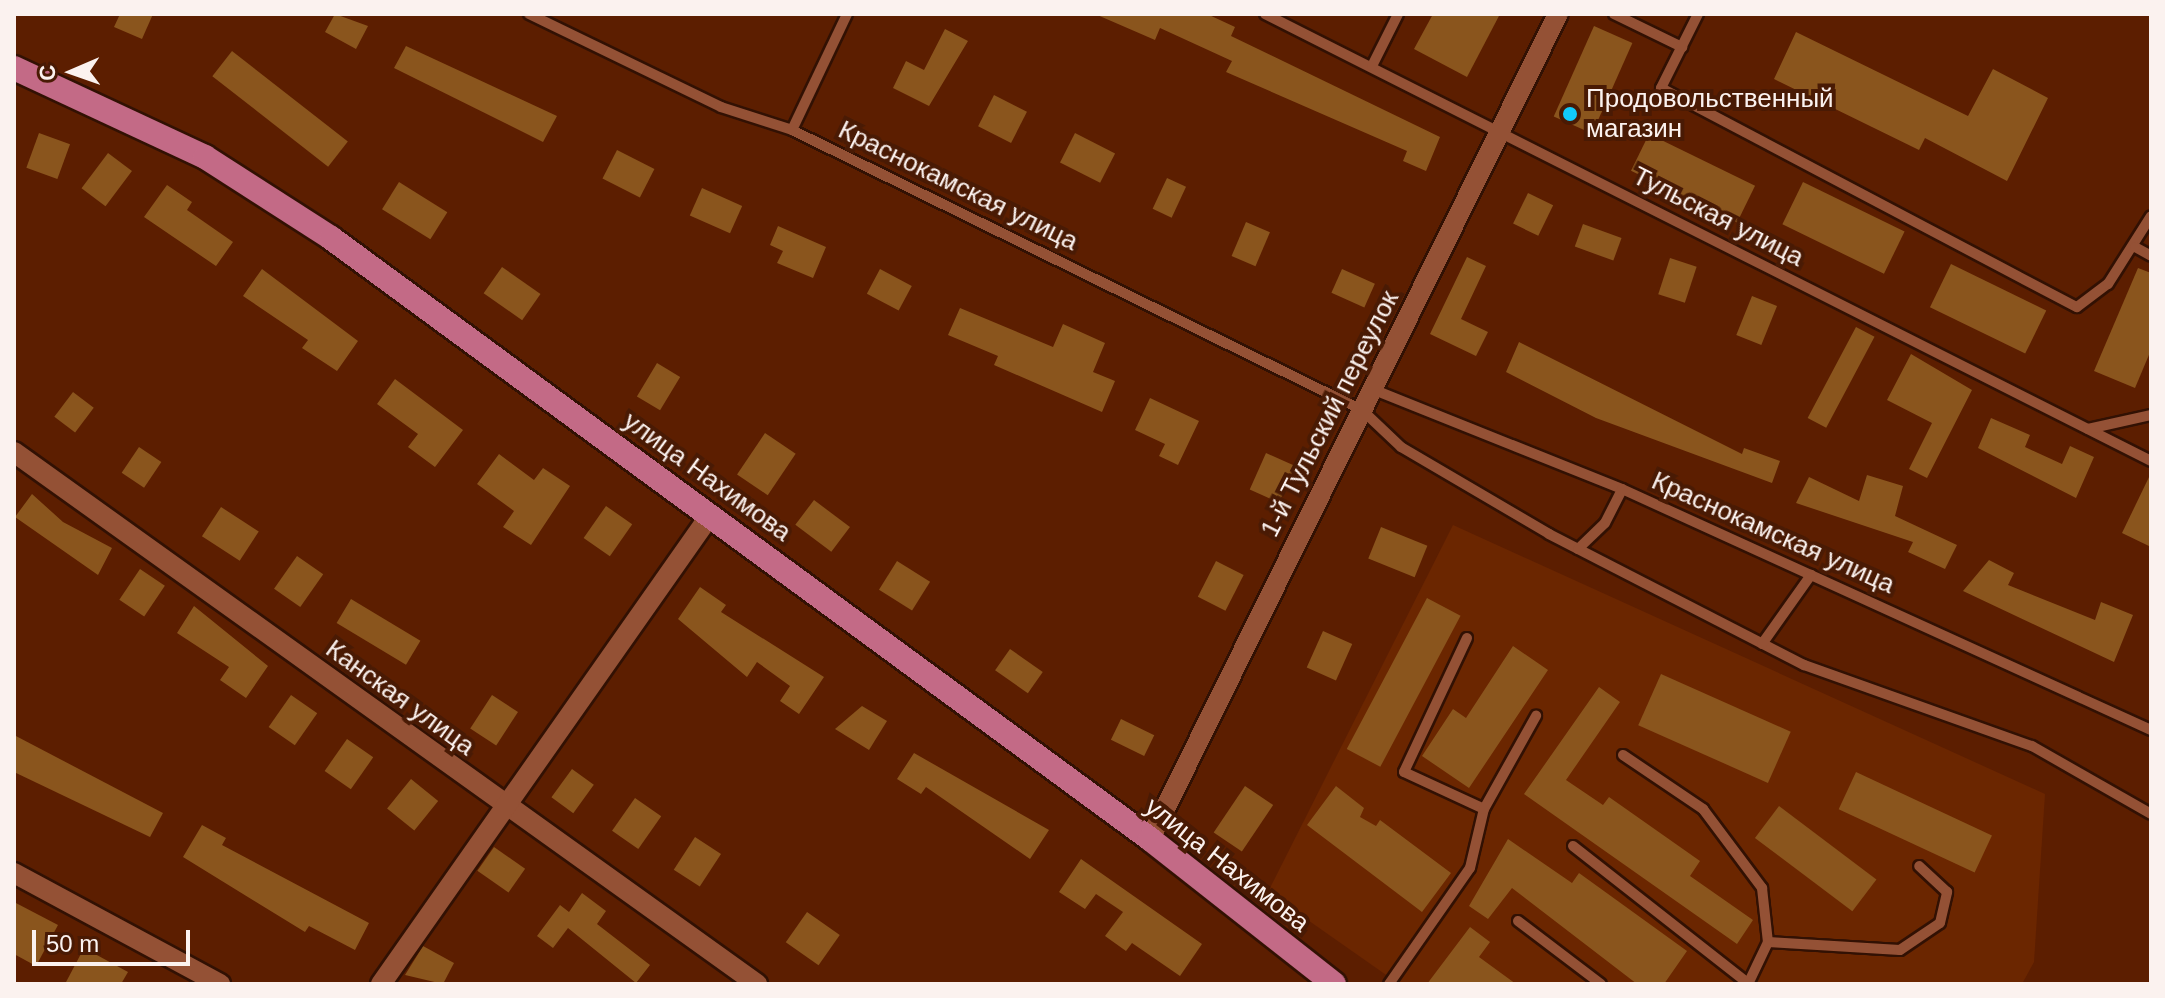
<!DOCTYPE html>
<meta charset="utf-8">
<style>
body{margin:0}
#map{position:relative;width:2165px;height:998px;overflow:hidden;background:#5c1e00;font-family:Arial,sans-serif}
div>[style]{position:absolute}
.built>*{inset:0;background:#6b2600}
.building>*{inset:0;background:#8a551d;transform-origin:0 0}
.roads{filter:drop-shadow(2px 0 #321103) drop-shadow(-2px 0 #321103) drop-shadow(0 2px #321103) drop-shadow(0 -2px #321103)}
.lane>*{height:10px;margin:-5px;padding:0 5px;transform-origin:5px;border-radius:5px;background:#945135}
.street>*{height:20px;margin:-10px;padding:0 10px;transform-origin:10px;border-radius:10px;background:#945135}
.primary>*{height:24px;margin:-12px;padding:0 12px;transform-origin:12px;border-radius:12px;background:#c36a86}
.dots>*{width:22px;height:22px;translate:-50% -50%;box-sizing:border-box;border:4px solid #491a04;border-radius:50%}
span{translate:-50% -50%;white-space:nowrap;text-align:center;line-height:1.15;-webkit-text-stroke:8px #491a04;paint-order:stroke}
.poi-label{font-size:26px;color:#fbf2ef}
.left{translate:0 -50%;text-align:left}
.street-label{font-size:26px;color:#fbf2ef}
.frame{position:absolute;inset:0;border:16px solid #fbf2ef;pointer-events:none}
.north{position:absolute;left:32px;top:32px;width:80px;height:80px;-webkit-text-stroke:6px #491a04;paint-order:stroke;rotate:268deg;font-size:22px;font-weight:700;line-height:32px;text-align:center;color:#fbf2ef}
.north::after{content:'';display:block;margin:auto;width:28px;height:36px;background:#fbf2ef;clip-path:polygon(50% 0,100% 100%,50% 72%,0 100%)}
.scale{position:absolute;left:32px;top:930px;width:158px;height:36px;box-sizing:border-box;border:4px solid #fbf2ef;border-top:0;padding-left:10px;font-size:24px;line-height:28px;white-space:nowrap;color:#fbf2ef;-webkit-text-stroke:6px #491a04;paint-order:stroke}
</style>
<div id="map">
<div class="built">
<i style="clip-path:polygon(1453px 525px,2045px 794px,2034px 962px,2022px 984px,1399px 984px,1268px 892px)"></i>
</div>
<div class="building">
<i style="clip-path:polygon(120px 14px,153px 14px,142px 39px,114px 27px)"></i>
<i style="clip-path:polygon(335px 14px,368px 26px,356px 49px,325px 32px)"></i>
<i style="clip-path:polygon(1095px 14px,1207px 14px,1235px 27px,1231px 36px,1440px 137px,1426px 171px,1403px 161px,1407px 151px,1226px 72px,1232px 61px,1160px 28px,1155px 40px)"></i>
<i style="clip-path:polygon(1433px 14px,1500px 14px,1467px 77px,1414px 49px)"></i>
<i style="left:1594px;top:26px;width:42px;height:99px;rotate:24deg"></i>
<i style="clip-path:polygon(945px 29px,968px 41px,929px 106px,893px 88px,906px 61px,924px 70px)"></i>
<i style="clip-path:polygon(1796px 32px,1968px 116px,1993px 69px,2048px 98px,2007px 181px,1925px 138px,1919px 150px,1774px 79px)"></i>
<i style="clip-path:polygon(406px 46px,557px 116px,543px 142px,394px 68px)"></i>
<i style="left:232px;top:51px;width:147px;height:32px;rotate:38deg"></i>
<i style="left:994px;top:95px;width:37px;height:35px;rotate:27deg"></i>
<i style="left:39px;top:133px;width:33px;height:37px;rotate:20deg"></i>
<i style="left:1075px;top:133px;width:45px;height:33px;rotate:27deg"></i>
<i style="left:1649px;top:134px;width:118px;height:41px;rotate:26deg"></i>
<i style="left:617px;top:150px;width:42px;height:32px;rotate:27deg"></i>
<i style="left:108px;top:153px;width:30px;height:44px;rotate:37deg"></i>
<i style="left:1167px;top:178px;width:21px;height:34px;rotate:25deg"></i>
<i style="left:399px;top:182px;width:57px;height:32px;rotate:32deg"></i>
<i style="left:1803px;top:182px;width:113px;height:47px;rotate:26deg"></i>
<i style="clip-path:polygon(167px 185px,192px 202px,187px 210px,233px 242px,216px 266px,144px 217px)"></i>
<i style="left:702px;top:188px;width:44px;height:30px;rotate:24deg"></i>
<i style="left:1528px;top:193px;width:28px;height:34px;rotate:26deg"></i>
<i style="left:1246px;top:222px;width:26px;height:37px;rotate:23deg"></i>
<i style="left:1583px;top:224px;width:41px;height:24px;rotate:20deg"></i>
<i style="clip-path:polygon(778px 226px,826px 247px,813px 278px,777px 263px,783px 251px,770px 245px)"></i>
<i style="clip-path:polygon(1467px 257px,1486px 266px,1461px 319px,1488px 332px,1476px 356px,1430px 334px)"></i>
<i style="left:1670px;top:258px;width:28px;height:38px;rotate:18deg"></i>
<i style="left:1951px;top:264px;width:106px;height:48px;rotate:26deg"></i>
<i style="left:502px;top:267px;width:47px;height:32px;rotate:35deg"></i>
<i style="clip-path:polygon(2138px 268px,2151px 273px,2151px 350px,2135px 388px,2094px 371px)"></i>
<i style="clip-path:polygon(262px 269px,358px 341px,337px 371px,302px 348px,308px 340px,243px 296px)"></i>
<i style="left:880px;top:269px;width:36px;height:28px;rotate:28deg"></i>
<i style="left:1342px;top:269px;width:36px;height:26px;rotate:24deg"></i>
<i style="left:1752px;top:296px;width:27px;height:42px;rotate:22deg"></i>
<i style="clip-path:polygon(960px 308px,1053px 347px,1063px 324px,1105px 343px,1093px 372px,1115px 381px,1102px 412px,994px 365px,998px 356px,948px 335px)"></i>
<i style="left:1856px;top:327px;width:21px;height:103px;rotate:28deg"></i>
<i style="clip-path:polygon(1519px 342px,1742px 454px,1744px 448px,1780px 461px,1772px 483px,1596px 418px,1506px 372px)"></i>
<i style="clip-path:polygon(1911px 354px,1972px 390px,1927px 478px,1909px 469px,1932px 423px,1887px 400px)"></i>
<i style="left:657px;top:363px;width:27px;height:39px;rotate:31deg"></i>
<i style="clip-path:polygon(395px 379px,463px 430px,435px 467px,408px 447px,418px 434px,377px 404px)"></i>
<i style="left:73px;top:392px;width:26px;height:31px;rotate:37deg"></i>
<i style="clip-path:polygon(1150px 398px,1199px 421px,1178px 465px,1159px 456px,1165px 444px,1135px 430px)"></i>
<i style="clip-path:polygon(1991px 418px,2030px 435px,2025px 447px,2062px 464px,2070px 446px,2094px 457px,2076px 498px,1978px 448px)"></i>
<i style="left:765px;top:433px;width:37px;height:50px;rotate:34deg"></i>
<i style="left:139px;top:447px;width:27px;height:31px;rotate:34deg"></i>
<i style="left:1266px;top:453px;width:32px;height:40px;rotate:24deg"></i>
<i style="clip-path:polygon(499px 454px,534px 480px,543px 468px,570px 486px,531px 545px,503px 527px,514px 511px,477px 484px)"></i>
<i style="clip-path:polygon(2151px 473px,2151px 547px,2122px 533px)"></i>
<i style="clip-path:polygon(1867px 475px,1903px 486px,1895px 516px,1957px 545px,1945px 569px,1908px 552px,1913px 542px,1796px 503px,1809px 477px,1859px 501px)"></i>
<i style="clip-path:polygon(32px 494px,63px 522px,112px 548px,98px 575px,15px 517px)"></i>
<i style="left:814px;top:500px;width:45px;height:31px;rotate:37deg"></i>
<i style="left:606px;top:506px;width:32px;height:39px;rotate:35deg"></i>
<i style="left:221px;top:507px;width:45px;height:35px;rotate:33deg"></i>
<i style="left:1381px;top:527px;width:50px;height:34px;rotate:22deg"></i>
<i style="left:297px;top:556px;width:32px;height:40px;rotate:35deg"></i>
<i style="clip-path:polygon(1989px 560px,2014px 573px,2008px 585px,2095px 620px,2101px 602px,2133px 615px,2114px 662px,1963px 591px)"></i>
<i style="left:897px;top:561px;width:39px;height:34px;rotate:32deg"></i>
<i style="left:1216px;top:561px;width:31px;height:40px;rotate:27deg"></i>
<i style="left:140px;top:569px;width:30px;height:37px;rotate:34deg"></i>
<i style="clip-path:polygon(700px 587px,726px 605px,721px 612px,824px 677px,799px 714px,780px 701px,790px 686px,757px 662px,747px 677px,678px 619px)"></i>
<i style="left:1427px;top:598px;width:38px;height:171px;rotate:28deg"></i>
<i style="left:351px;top:599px;width:81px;height:28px;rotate:31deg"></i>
<i style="clip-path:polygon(194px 606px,268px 666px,246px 698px,220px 680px,229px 667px,177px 633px)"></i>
<i style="left:1323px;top:631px;width:32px;height:40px;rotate:24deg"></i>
<i style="clip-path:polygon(1513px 646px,1548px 670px,1469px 788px,1422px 756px,1453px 709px,1466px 718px)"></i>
<i style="left:1010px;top:649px;width:40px;height:26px;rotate:35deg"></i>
<i style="left:1661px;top:674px;width:142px;height:56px;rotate:24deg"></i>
<i style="clip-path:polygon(1599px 687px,1620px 702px,1566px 780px,1603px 805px,1609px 797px,1700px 861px,1690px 876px,1753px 920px,1737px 944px,1524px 794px)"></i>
<i style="left:291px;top:695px;width:32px;height:39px;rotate:35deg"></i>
<i style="left:492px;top:695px;width:31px;height:40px;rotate:33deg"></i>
<i style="clip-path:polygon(862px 706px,887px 721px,869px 750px,835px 729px)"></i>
<i style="left:1121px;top:719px;width:37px;height:23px;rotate:26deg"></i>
<i style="clip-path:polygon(14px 735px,163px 813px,150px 837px,14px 772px)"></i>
<i style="left:347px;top:739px;width:32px;height:39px;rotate:35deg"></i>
<i style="clip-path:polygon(914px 753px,1049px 830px,1030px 859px,926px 787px,921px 794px,897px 779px)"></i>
<i style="left:572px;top:769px;width:27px;height:35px;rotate:36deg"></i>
<i style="left:1856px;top:772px;width:150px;height:41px;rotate:25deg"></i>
<i style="left:411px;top:779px;width:35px;height:38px;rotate:39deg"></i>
<i style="left:1245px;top:786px;width:34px;height:56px;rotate:34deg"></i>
<i style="clip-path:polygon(1336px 786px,1364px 808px,1360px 817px,1376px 826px,1380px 820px,1451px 873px,1422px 912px,1307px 825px)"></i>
<i style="left:635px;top:798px;width:32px;height:40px;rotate:35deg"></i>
<i style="left:1779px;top:806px;width:122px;height:40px;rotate:37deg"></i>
<i style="clip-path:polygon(202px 825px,226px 838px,222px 845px,369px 923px,355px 950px,309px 926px,305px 932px,183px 857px)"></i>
<i style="left:695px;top:837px;width:31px;height:39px;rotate:33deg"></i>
<i style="clip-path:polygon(1508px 839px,1572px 883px,1579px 873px,1687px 951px,1664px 984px,1637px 984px,1512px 888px,1488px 919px,1469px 906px)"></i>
<i style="left:494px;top:847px;width:38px;height:29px;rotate:35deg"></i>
<i style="clip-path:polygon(1081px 859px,1202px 944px,1180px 976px,1132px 943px,1126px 951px,1105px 936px,1123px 912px,1096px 894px,1085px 909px,1059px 892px)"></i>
<i style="clip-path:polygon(582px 893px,606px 911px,597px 924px,650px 965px,636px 983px,568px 928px,553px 948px,537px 936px,560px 905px,569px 912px)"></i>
<i style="clip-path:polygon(14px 902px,58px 925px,36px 966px,14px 954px)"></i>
<i style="left:807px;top:912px;width:40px;height:37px;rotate:35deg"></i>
<i style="clip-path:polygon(1470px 927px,1490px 942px,1479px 957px,1516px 984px,1427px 984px)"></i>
<i style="clip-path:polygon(423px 946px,454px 963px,443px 984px,405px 975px)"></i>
<i style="clip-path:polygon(84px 948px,128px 972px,121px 984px,65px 984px)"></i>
</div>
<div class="roads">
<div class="lane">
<i style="left:529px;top:14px;width:213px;rotate:25.8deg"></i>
<i style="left:721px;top:107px;width:75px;rotate:17.9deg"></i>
<i style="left:792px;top:130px;width:635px;rotate:26.16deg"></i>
<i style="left:1362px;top:410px;width:54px;rotate:43.5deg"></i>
<i style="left:1401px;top:447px;width:172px;rotate:30.4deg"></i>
<i style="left:1549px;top:534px;width:287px;rotate:27.2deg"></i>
<i style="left:1804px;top:665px;width:242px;rotate:19.6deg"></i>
<i style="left:2032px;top:746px;width:137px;rotate:29.7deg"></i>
<i style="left:1265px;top:14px;width:992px;rotate:26.77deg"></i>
<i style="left:1614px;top:14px;width:76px;rotate:25.9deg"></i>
<i style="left:1698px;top:14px;width:83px;rotate:116.6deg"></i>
<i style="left:1661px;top:88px;width:470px;rotate:27.8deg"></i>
<i style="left:2077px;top:307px;width:39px;rotate:-37deg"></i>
<i style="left:2108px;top:284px;width:80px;rotate:-57.7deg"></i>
<i style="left:1372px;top:66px;width:58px;rotate:-63.4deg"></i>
<i style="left:792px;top:130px;width:128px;rotate:-64.6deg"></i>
<i style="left:2135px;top:247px;width:18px;rotate:29deg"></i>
<i style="left:1372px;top:389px;width:269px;rotate:21.8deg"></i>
<i style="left:1622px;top:489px;width:581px;rotate:24.49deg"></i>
<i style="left:2088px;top:429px;width:65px;rotate:-12.5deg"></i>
<i style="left:1578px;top:549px;width:37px;rotate:-44deg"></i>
<i style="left:1605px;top:523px;width:38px;rotate:-63deg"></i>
<i style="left:1467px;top:638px;width:148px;rotate:115.2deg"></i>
<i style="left:1404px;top:772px;width:88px;rotate:24.8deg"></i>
<i style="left:1762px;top:644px;width:85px;rotate:-54.6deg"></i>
<i style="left:1623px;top:755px;width:97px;rotate:34deg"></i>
<i style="left:1703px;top:809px;width:99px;rotate:53.2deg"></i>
<i style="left:1762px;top:888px;width:54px;rotate:83.7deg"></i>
<i style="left:1573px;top:846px;width:222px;rotate:38.1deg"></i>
<i style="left:1518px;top:921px;width:104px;rotate:37.2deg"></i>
<i style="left:1389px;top:984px;width:141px;rotate:-55.1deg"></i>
<i style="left:1470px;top:868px;width:61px;rotate:-76.7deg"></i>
<i style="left:1484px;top:809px;width:107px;rotate:-60.8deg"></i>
<i style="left:1748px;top:984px;width:47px;rotate:-64.5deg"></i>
<i style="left:1768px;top:942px;width:132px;rotate:3.5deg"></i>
<i style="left:1900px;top:950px;width:48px;rotate:-34deg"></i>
<i style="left:1940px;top:923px;width:32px;rotate:-77deg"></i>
<i style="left:1947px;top:892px;width:38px;rotate:-137deg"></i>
</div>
<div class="street">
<i style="left:14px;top:452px;width:914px;rotate:35.6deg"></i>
<i style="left:1150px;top:839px;width:920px;rotate:-63.69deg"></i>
<i style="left:14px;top:873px;width:234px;rotate:28.3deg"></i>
<i style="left:381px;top:984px;width:574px;rotate:-54.93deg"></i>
</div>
<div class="primary">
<i style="left:14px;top:68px;width:211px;rotate:25deg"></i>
<i style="left:205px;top:157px;width:150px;rotate:32.7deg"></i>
<i style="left:331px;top:238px;width:1016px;rotate:36.27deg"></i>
<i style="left:1150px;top:839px;width:234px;rotate:38.2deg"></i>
</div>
</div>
<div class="dots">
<i style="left:1570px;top:114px;background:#11cafa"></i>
</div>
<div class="poi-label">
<span class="left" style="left:1586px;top:114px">Продовольственный<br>магазин</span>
</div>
<div class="street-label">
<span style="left:958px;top:186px;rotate:26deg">Краснокамская улица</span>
<span style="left:1718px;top:217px;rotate:27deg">Тульская улица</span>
<span style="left:1330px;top:414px;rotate:-63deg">1-й Тульский переулок</span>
<span style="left:707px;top:477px;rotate:36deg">улица Нахимова</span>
<span style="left:1773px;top:533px;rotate:24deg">Краснокамская улица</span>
<span style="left:400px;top:698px;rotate:36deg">Канская улица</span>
<span style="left:1227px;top:865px;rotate:38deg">улица Нахимова</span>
</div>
<div class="frame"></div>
<div class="north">С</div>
<div class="scale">50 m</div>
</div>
